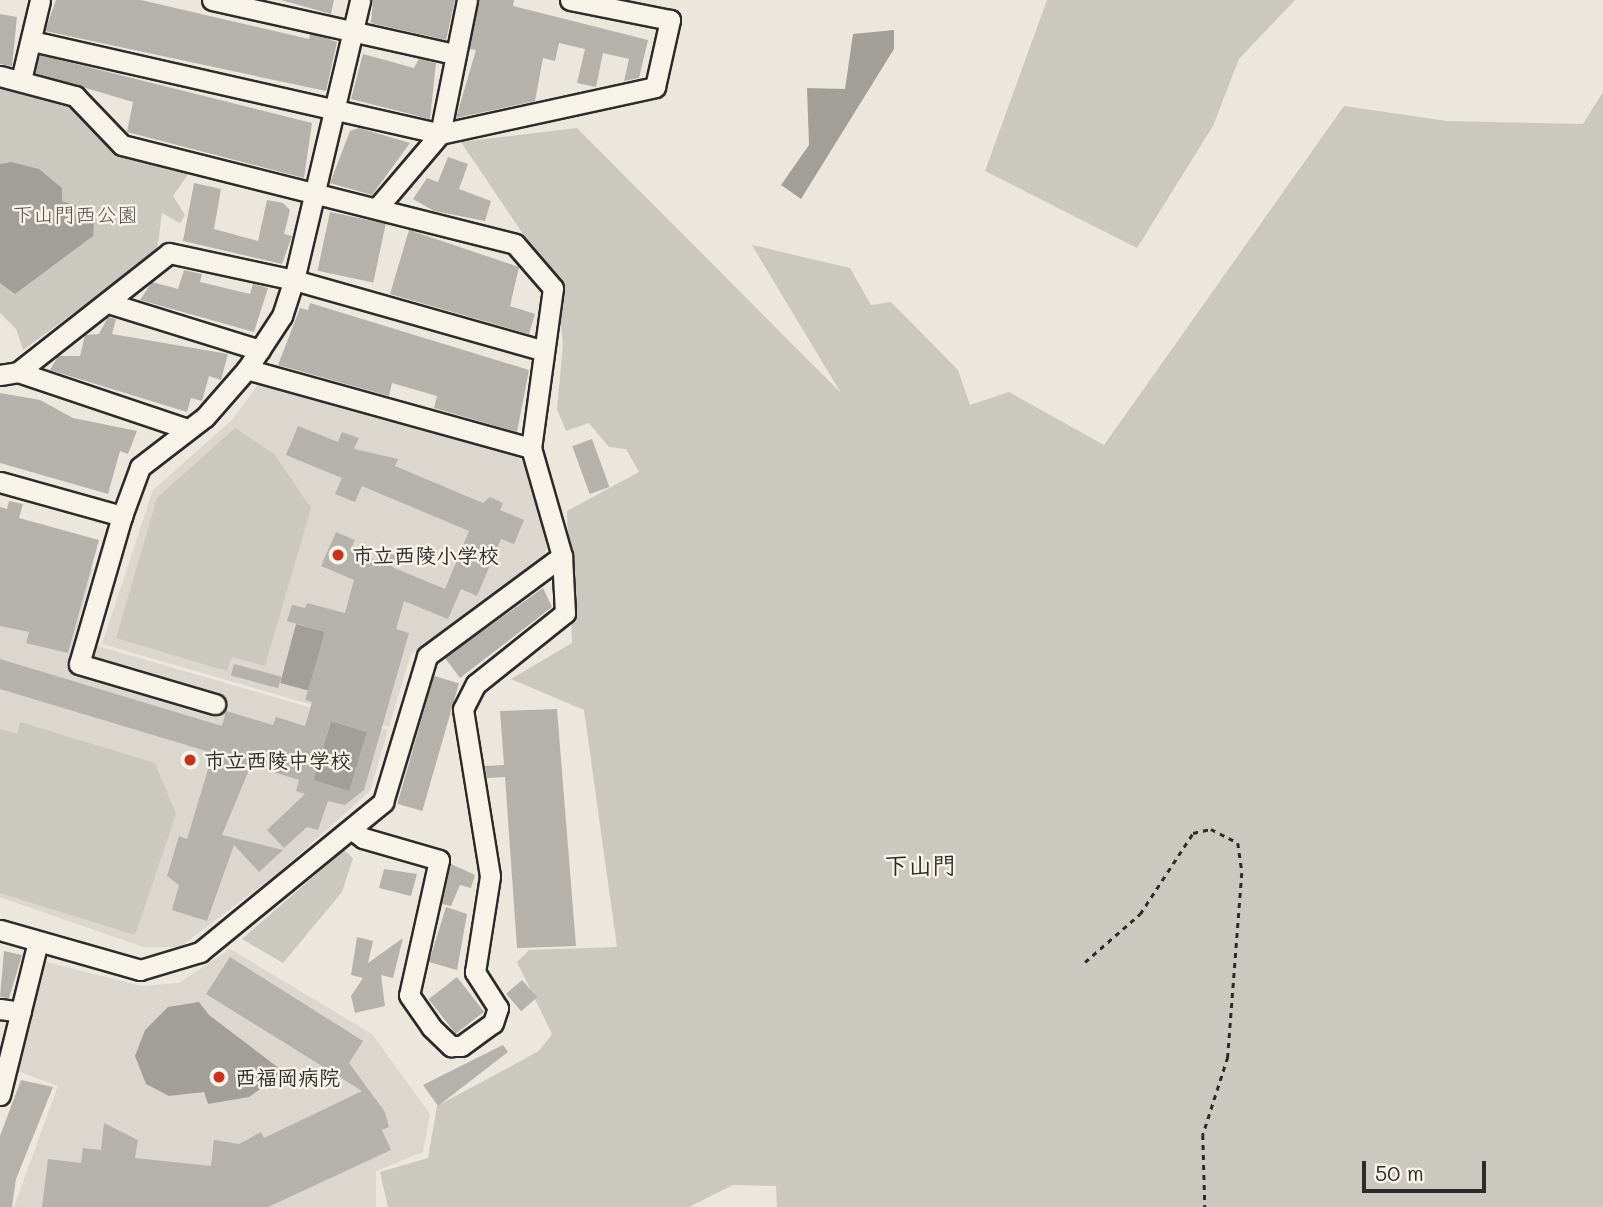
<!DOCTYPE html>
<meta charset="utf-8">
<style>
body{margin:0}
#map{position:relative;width:1603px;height:1207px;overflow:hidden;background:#ebe7dd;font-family:Mali,"Klee One",sans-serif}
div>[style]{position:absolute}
.built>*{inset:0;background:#dbd7ce}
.green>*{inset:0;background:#cbc8bf}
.water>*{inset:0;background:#a29f98;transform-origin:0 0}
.building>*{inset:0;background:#b5b2ab;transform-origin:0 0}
.path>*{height:2.5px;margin-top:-1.25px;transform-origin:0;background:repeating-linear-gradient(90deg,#2b2b2b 0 5px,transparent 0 10px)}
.roads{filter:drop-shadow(2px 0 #2b2b2b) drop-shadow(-2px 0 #2b2b2b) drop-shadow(0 2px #2b2b2b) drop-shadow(0 -2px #2b2b2b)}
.minor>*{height:19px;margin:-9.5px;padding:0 9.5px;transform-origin:9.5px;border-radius:9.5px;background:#f7f3e8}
.dots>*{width:19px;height:19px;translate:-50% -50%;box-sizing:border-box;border:4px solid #f7f3e8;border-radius:50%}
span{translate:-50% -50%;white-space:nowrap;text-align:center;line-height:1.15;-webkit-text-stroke:5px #f7f3e8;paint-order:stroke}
.park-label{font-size:21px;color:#535250}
.poi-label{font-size:21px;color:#2b2b2b;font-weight:700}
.left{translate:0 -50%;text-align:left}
.quarter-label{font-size:24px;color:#2b2b2b;font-weight:700}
.scale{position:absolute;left:1362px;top:1161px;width:124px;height:32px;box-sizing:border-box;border:4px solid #2b2b2b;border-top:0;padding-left:9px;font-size:21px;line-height:24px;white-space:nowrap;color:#2b2b2b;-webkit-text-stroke:5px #f7f3e8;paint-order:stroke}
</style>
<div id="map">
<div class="built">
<i style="clip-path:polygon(260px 382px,516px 455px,526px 466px,547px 548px,541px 562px,411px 653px,389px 727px,102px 644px,153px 490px,232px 420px)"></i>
<i style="clip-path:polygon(0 548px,93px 569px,75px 635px,98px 646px,388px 730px,370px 791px,278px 873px,180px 947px,143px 947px,0 897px)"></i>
<i style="clip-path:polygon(230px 949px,372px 1034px,430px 1114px,423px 1152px,376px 1171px,376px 1207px,14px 1207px,58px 1086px,12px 1069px,43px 961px,141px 986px,179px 983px)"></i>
</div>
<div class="green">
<i style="clip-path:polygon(1047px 0,1295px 0,1239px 59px,1213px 126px,1137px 248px,985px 171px)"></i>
<i style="clip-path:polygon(0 81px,72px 99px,86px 115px,191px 170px,173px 196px,185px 215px,180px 223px,162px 213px,157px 252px,23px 350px,16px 329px,0 313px)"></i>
<i style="clip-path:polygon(1603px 92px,1603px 1207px,777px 1207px,776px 1186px,733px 1185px,689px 1207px,388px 1207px,380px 1172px,428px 1158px,437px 1106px,539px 1051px,552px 1034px,517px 962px,529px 950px,617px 947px,584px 710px,511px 679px,572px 643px,567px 511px,639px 472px,626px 449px,609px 447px,589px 423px,566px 431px,557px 409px,563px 344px,556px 283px,461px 142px,577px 128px,841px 393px,752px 245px,850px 268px,871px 305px,891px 302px,958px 370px,970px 405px,1009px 392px,1104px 445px,1344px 106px,1447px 121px,1583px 124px)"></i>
<i style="clip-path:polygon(235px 428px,274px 454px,311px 508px,265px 666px,232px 657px,227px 671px,116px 638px,157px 498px)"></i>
<i style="clip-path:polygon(20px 722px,155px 763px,176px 814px,135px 935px,0 893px,0 729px,17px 734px)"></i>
<i style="clip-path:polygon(344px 850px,353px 858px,342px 892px,283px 963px,242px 939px)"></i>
</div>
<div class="water">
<i style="clip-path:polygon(894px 30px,894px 49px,801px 199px,781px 185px,809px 145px,807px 88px,845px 89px,853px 34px)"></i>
<i style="clip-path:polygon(11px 162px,39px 169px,62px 188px,62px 201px,95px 212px,93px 236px,15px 294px,0 283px,0 164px)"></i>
<i style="left:296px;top:624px;width:30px;height:61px;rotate:15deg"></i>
<i style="left:331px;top:721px;width:38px;height:62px;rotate:17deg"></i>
<i style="clip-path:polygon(199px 1002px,209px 1015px,284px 1072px,249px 1097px,208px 1104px,204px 1092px,169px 1096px,146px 1084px,135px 1056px,145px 1030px,168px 1007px)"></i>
</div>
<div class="building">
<i style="clip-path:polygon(56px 0,141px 0,309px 39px,310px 34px,326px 38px,337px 42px,326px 91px,45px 31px)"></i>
<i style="clip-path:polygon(281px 0,334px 0,331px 14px)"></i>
<i style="clip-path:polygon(373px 0,455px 0,446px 40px,371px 23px)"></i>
<i style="clip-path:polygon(479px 0,514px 0,513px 6px,648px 40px,639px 78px,624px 81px,629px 59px,603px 53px,596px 87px,577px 83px,585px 49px,559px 43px,555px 61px,543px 58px,535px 101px,456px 118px,476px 50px,470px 49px)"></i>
<i style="clip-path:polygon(0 14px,17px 17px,12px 66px,0 64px)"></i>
<i style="clip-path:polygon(363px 54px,414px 68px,419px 59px,436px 63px,430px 119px,351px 99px)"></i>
<i style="clip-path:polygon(40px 55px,312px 123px,304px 178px,127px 132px,133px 102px,35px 73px)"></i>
<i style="clip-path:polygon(359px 128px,410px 143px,372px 195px,330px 183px,350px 131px)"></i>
<i style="clip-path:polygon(448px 157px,468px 164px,459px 189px,491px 201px,485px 221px,434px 211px,413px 199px,427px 178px,438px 182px)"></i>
<i style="clip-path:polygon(194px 183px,221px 189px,214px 229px,258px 241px,267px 200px,283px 203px,290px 210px,284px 234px,292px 236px,282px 264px,183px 241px)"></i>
<i style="left:330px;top:212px;width:57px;height:60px;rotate:12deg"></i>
<i style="clip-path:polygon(409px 230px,519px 267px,510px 306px,535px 314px,529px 334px,390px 294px)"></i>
<i style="clip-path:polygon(184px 270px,202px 274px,200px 282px,250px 294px,253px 284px,268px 288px,254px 332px,140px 300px,152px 282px,178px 289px)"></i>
<i style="clip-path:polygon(310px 303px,529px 370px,517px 432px,434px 408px,437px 396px,392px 383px,389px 396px,278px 365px,300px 308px,308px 310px)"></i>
<i style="clip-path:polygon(108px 317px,116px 319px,112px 334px,228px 354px,221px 380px,209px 376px,202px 401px,191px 398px,187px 412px,50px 370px,58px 356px,80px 356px,85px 335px,99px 334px)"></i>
<i style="clip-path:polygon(0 393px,40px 400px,73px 418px,137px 431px,128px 454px,120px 451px,108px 494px,0 463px)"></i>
<i style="clip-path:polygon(evenodd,298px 426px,338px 442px,342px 432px,359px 438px,354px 449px,398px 459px,395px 466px,483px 503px,490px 497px,503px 503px,500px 510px,524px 520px,514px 544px,501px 539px,477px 596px,461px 589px,448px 619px,404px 601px,396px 629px,409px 633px,364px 790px,345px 805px,328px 801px,318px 830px,307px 827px,284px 848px,267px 830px,305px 794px,296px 791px,299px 780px,251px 765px,222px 835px,283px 850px,259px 872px,234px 845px,207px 921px,172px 910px,179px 885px,167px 876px,179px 836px,187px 839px,213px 753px,0 689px,0 659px,222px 726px,226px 711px,273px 725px,276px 717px,305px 726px,312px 702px,305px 700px,325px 632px,287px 621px,292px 605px,305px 608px,307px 603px,345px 613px,354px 580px,321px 566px,336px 532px,355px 540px,350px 550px,376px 560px,381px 549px,396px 556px,392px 567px,445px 589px,469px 531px,362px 486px,355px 502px,335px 494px,342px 478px,286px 455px,298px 426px,331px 721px,367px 732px,349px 791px,313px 780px,331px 721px)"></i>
<i style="left:592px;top:439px;width:51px;height:21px;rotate:70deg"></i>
<i style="clip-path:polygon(9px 501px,23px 504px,19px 518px,99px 540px,68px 653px,26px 643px,29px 632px,0 626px,0 507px,7px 509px)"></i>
<i style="clip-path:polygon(543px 588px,552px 607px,460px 678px,445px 658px)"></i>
<i style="left:234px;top:664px;width:49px;height:12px;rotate:15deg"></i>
<i style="left:434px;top:676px;width:26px;height:133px;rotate:16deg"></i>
<i style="clip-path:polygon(557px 709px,576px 946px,517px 948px,505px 777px,487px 778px,485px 766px,504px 765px,500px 711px)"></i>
<i style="clip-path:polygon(451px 864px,475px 875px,471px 888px,460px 885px,451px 906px,442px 904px)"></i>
<i style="clip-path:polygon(384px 869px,417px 874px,411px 896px,379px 888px)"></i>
<i style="clip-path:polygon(446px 907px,467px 914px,457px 970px,429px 962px)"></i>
<i style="clip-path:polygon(357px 937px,373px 941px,368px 963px,403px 938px,393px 978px,381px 975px,385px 1006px,355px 1013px,351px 996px,363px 978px,351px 975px)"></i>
<i style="clip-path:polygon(4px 951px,22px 955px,9px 998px,0 997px)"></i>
<i style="clip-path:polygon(230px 957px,363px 1041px,349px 1063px,385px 1112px,389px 1127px,382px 1130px,391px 1150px,268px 1207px,42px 1207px,48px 1159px,81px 1163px,83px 1148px,101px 1150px,104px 1123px,138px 1140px,135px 1158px,211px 1166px,214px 1140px,239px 1144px,261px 1132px,264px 1138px,362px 1091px,206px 994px)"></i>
<i style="left:457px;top:977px;width:44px;height:36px;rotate:52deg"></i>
<i style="left:522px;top:980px;width:23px;height:21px;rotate:49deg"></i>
<i style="clip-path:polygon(503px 1045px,508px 1052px,438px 1106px,423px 1085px)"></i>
<i style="clip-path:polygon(21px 1080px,53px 1087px,16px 1179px,12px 1207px,0 1207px,0 1136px)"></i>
</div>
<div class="path">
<i style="left:1085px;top:962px;width:73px;rotate:-41.1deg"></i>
<i style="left:1140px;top:914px;width:97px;rotate:-56.8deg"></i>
<i style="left:1193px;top:833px;width:18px;rotate:-13deg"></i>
<i style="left:1211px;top:829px;width:30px;rotate:27deg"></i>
<i style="left:1238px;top:843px;width:30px;rotate:82deg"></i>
<i style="left:1242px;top:873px;width:185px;rotate:94.4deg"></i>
<i style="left:1228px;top:1057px;width:82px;rotate:107.8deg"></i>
<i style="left:1203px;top:1135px;width:72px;rotate:88.4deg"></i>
</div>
<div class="roads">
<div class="minor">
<i style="left:212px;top:0;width:248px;rotate:12.6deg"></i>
<i style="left:32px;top:41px;width:418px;rotate:12.8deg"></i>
<i style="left:440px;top:134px;width:220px;rotate:-12.3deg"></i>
<i style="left:655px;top:87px;width:69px;rotate:-77.4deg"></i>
<i style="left:670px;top:20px;width:102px;rotate:-168.7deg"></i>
<i style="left:0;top:76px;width:78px;rotate:14.9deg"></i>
<i style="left:75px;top:96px;width:68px;rotate:46.2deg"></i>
<i style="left:122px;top:145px;width:405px;rotate:14.1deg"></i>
<i style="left:515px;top:244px;width:58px;rotate:49.2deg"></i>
<i style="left:553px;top:288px;width:162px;rotate:97.8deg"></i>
<i style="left:21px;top:80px;width:82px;rotate:-76.6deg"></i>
<i style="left:377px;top:208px;width:97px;rotate:-49.6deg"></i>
<i style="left:440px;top:134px;width:137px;rotate:-78.6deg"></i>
<i style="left:108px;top:303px;width:159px;rotate:17.2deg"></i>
<i style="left:18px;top:372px;width:178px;rotate:18.6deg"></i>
<i style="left:0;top:375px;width:18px;rotate:-9deg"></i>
<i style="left:18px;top:372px;width:192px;rotate:-38.2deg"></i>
<i style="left:169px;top:253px;width:128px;rotate:12.2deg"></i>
<i style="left:294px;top:280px;width:257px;rotate:15.8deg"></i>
<i style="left:0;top:482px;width:127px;rotate:15.6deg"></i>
<i style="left:122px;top:516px;width:52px;rotate:-69.8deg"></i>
<i style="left:140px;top:467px;width:82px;rotate:-37.6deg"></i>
<i style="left:205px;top:417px;width:64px;rotate:-48.8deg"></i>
<i style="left:247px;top:369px;width:64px;rotate:-56.6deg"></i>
<i style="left:282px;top:316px;width:38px;rotate:-72deg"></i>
<i style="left:294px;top:280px;width:288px;rotate:-76.7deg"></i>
<i style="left:122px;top:516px;width:154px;rotate:106.2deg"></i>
<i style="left:79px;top:664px;width:142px;rotate:16.4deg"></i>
<i style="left:351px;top:829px;width:15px;rotate:37deg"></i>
<i style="left:363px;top:838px;width:79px;rotate:16.1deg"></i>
<i style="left:439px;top:860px;width:138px;rotate:102.5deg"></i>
<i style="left:409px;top:995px;width:39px;rotate:55deg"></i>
<i style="left:431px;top:1027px;width:28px;rotate:44deg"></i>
<i style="left:451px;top:1046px;width:10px"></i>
<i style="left:461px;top:1046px;width:39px;rotate:-36deg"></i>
<i style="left:493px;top:1023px;width:16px;rotate:-72deg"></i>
<i style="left:498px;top:1008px;width:43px;rotate:-122.6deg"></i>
<i style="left:475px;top:972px;width:97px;rotate:-81.1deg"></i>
<i style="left:490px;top:876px;width:169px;rotate:-99.2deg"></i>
<i style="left:463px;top:709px;width:28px;rotate:-63deg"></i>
<i style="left:476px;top:684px;width:114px;rotate:-38.6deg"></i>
<i style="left:565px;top:613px;width:57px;rotate:-93deg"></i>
<i style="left:0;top:930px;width:146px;rotate:15.9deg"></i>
<i style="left:140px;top:970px;width:63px;rotate:-16.7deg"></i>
<i style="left:200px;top:952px;width:237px;rotate:-39.3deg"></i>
<i style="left:383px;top:802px;width:152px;rotate:-73.2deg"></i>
<i style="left:427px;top:656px;width:168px;rotate:-36.5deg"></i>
<i style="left:562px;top:556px;width:112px;rotate:-106deg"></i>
<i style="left:531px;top:448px;width:295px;rotate:-164.5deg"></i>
<i style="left:0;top:1009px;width:21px;rotate:8deg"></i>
<i style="left:0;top:1095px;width:158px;rotate:-76.1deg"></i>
</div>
</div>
<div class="dots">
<i style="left:338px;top:555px;background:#c8321e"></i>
<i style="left:190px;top:760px;background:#c8321e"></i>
<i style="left:219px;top:1077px;background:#c8321e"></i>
</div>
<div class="park-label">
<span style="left:75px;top:214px">下山門西公園</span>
</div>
<div class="poi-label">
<span class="left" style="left:352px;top:555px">市立西陵小学校</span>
<span class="left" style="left:204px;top:760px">市立西陵中学校</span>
<span class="left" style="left:235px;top:1077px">西福岡病院</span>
</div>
<div class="quarter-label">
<span style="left:920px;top:865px">下山門</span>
</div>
<div class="scale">50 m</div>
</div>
